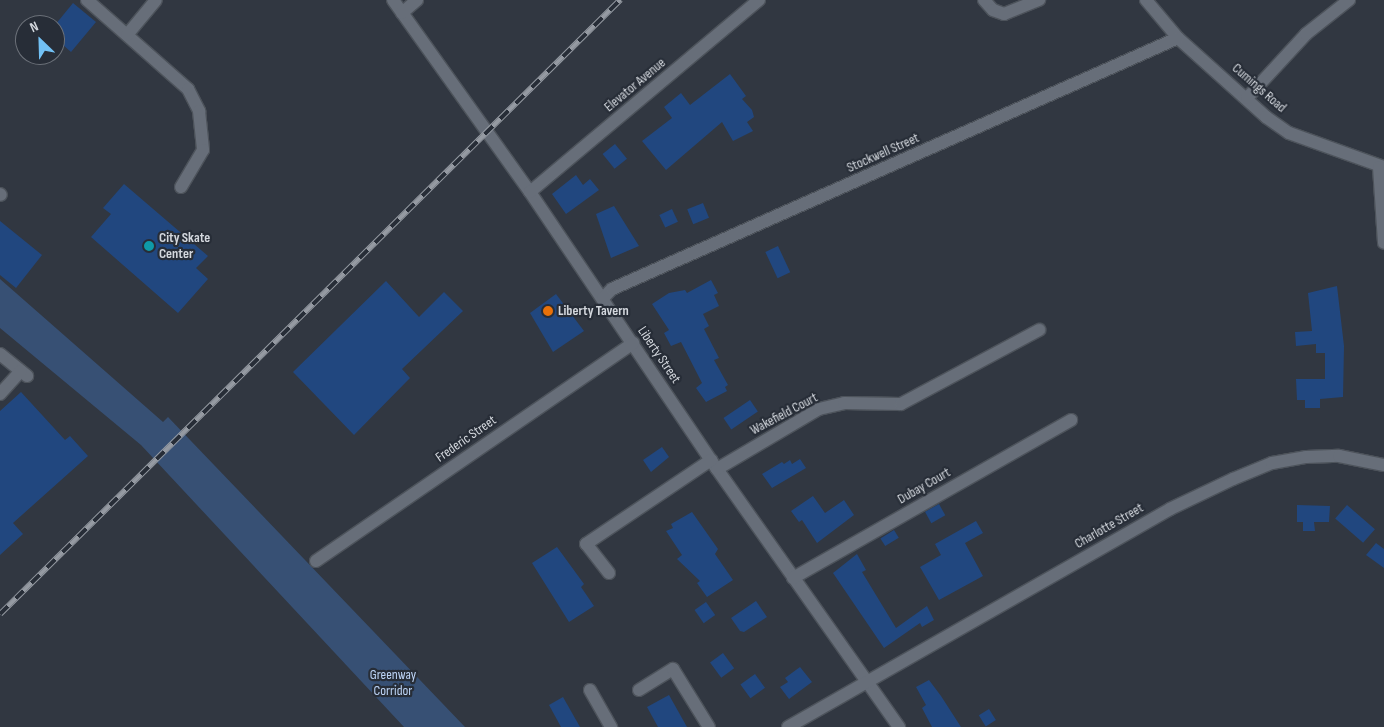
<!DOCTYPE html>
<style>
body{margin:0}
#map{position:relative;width:1384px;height:727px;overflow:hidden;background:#313741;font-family:"Sofia Sans Condensed",sans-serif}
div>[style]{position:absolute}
.green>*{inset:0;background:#375074}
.building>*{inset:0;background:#21477f;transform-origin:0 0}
.roads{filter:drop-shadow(1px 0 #4d535b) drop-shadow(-1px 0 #4d535b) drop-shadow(0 1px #4d535b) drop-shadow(0 -1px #4d535b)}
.minor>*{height:12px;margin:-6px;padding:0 6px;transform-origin:6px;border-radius:6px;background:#676e79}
.rail>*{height:5.5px;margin-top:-2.75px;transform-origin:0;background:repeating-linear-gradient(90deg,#272d37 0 11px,#959aa2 0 22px);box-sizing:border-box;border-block:1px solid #959aa2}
.dots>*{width:14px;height:14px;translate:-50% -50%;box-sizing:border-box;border:2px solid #272d37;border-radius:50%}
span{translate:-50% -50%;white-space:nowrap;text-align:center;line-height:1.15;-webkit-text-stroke:4.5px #272d37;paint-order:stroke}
.street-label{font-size:14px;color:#d3d7dd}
.poi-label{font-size:14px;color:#d3d7dd;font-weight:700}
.left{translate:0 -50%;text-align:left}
.park-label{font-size:14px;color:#bdd4f6}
.north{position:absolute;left:15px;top:15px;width:50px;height:50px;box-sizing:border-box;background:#272d37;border:1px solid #6c7179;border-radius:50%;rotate:336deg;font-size:14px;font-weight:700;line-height:20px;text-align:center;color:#d3d7dd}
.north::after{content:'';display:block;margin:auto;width:18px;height:22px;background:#72c1f5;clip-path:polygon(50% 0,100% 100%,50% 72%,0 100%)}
</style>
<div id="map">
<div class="green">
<i style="clip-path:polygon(0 279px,163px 422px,168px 417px,465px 727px,404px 727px,141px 445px,0 328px)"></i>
</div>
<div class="building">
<i style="clip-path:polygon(73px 3px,96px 22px,71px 52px,55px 38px,55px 25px)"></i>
<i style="clip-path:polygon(730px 74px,746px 96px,742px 99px,752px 110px,754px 117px,747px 122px,753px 131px,733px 141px,722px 122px,666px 170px,642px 141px,672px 118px,664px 107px,681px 93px,690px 105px)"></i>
<i style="left:615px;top:144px;width:19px;height:16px;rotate:51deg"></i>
<i style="clip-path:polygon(576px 175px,583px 185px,590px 179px,599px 190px,566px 214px,552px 194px)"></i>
<i style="clip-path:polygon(124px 184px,208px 256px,196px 268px,208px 279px,178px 313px,91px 237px,111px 214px,103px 208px)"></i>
<i style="left:703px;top:203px;width:16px;height:17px;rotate:68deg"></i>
<i style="clip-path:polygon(614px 206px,639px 246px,611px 258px,596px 214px)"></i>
<i style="left:672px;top:209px;width:14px;height:14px;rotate:65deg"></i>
<i style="clip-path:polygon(0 221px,42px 255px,16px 288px,0 275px)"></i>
<i style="left:778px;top:246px;width:29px;height:14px;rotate:65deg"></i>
<i style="clip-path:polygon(711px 280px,718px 293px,714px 295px,719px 306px,703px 314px,709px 326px,704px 329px,719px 358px,714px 360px,728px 385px,725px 387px,727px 391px,706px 402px,696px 388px,702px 383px,681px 342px,671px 346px,664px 333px,669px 330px,652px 304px,669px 293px,685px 290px,687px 293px)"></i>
<i style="clip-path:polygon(386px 281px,419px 317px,444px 292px,463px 311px,402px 369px,410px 378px,354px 435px,293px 372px)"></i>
<i style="clip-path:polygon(1337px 286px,1344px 346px,1343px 397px,1320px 399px,1320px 408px,1305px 408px,1305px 400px,1297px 400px,1296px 379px,1325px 379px,1325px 353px,1316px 353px,1316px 344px,1296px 346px,1295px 332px,1312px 331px,1308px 293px)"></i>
<i style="clip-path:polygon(556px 294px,584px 331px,553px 352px,530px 313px)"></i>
<i style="clip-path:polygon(21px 392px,65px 440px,70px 436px,88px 456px,13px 523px,23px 534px,0 555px,0 411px)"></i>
<i style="left:750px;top:400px;width:14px;height:32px;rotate:56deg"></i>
<i style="clip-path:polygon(662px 447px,669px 457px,651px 472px,643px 460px)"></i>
<i style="clip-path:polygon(800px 459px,806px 468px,772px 488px,762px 474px,782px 462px,784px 464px,790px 460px,792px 464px)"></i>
<i style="clip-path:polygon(813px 496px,825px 513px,844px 500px,854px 515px,817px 543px,802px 520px,799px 522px,791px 511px)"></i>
<i style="left:939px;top:504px;width:13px;height:16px;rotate:61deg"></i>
<i style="clip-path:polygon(1297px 505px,1330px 506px,1329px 522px,1314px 522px,1315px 531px,1303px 531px,1303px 522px,1297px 522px)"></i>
<i style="left:1347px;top:505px;width:37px;height:18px;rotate:41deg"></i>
<i style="clip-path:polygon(692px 512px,718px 549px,715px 554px,733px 580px,707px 597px,697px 583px,700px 581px,677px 559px,682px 555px,666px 531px,673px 528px,671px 524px)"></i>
<i style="clip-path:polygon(976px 521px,983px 533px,965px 543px,983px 576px,939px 600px,920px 567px,941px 555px,935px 544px)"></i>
<i style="left:894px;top:530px;width:9px;height:16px;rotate:58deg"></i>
<i style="clip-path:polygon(1376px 543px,1384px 549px,1384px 568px,1366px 555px)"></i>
<i style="clip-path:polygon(557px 547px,584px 584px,581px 587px,594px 606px,569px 622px,532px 563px)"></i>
<i style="clip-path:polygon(857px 554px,866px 570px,862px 572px,896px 628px,927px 606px,934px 620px,922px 627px,920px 623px,884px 648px,833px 573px)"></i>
<i style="clip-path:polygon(756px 601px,767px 617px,744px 632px,740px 631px,731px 618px)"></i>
<i style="left:706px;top:602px;width:16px;height:14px;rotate:55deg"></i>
<i style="left:723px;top:653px;width:19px;height:16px;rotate:54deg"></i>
<i style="clip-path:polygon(800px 667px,812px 682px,789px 699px,780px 687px,788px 682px,785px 678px)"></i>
<i style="left:755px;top:674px;width:17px;height:18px;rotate:54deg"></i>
<i style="clip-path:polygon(929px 680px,941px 696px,961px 727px,932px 727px,922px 708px,926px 705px,916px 687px)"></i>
<i style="clip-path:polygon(669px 695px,687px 727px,658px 727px,647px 707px)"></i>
<i style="clip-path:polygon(563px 697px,580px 727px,561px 727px,549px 705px)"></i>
<i style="left:989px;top:709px;width:13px;height:12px;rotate:58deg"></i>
</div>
<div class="roads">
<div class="minor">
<i style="left:87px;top:0;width:135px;rotate:41.4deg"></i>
<i style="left:188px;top:89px;width:25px;rotate:63deg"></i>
<i style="left:199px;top:111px;width:39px;rotate:84deg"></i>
<i style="left:203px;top:150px;width:43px;rotate:120.7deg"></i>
<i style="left:393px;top:0;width:236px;rotate:54.5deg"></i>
<i style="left:530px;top:192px;width:334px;rotate:56deg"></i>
<i style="left:717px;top:469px;width:316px;rotate:54.8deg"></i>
<i style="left:984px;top:0;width:13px;rotate:48deg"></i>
<i style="left:993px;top:10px;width:12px;rotate:20deg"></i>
<i style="left:1004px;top:14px;width:38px;rotate:-22deg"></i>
<i style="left:1146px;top:0;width:50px;rotate:49.9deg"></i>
<i style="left:1178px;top:38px;width:118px;rotate:41.9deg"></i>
<i style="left:1266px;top:117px;width:28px;rotate:35deg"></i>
<i style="left:1289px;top:133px;width:101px;rotate:19.7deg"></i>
<i style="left:402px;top:13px;width:20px;rotate:-41deg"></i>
<i style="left:127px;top:35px;width:45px;rotate:-50.4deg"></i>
<i style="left:1247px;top:98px;width:87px;rotate:-47.3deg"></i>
<i style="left:1306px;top:34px;width:55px;rotate:-38.3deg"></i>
<i style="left:1379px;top:167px;width:76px;rotate:86.2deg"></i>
<i style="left:530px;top:192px;width:299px;rotate:-40deg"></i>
<i style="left:0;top:194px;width:1px;rotate:45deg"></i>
<i style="left:603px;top:298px;width:13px;rotate:-45deg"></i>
<i style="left:612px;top:289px;width:619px;rotate:-23.92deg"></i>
<i style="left:0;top:354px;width:35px;rotate:39deg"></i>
<i style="left:0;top:394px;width:31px;rotate:-48deg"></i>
<i style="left:717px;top:469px;width:118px;rotate:-30.5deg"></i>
<i style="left:819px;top:409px;width:26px;rotate:-13deg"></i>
<i style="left:844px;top:403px;width:57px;rotate:1deg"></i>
<i style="left:901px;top:404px;width:157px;rotate:-28.2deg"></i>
<i style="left:316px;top:561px;width:385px;rotate:-34.5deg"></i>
<i style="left:609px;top:573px;width:37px;rotate:-128deg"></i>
<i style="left:586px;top:544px;width:151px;rotate:-33.9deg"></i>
<i style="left:793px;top:578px;width:320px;rotate:-29.6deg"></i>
<i style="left:590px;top:690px;width:43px;rotate:60.4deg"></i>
<i style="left:639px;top:690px;width:40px;rotate:-32deg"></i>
<i style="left:673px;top:669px;width:68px;rotate:58.2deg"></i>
<i style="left:788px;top:727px;width:440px;rotate:-29.7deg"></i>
<i style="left:1170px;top:509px;width:70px;rotate:-25.5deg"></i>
<i style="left:1233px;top:479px;width:42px;rotate:-22.3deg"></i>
<i style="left:1272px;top:463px;width:35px;rotate:-10deg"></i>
<i style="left:1306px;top:457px;width:33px;rotate:-2deg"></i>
<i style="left:1339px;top:456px;width:46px;rotate:11.3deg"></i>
</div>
</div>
<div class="rail">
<i style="left:0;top:614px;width:873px;rotate:-44.72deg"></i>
</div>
<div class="dots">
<i style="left:149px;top:246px;background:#0f9aa8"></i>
<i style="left:548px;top:311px;background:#e8710a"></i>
</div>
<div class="street-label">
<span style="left:635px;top:85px;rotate:-40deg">Elevator Avenue</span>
<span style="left:1259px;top:88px;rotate:41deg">Cumings Road</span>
<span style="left:883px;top:153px;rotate:-24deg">Stockwell Street</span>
<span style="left:659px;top:355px;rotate:56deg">Liberty Street</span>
<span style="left:784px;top:414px;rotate:-28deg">Wakefield Court</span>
<span style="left:466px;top:439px;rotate:-35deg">Frederic Street</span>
<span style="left:924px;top:486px;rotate:-30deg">Dubay Court</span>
<span style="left:1109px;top:526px;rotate:-30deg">Charlotte Street</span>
</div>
<div class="poi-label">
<span class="left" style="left:159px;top:246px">City Skate<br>Center</span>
<span class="left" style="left:558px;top:311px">Liberty Tavern</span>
</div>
<div class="park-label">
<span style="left:393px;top:683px">Greenway<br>Corridor</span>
</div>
<div class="north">N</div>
</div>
